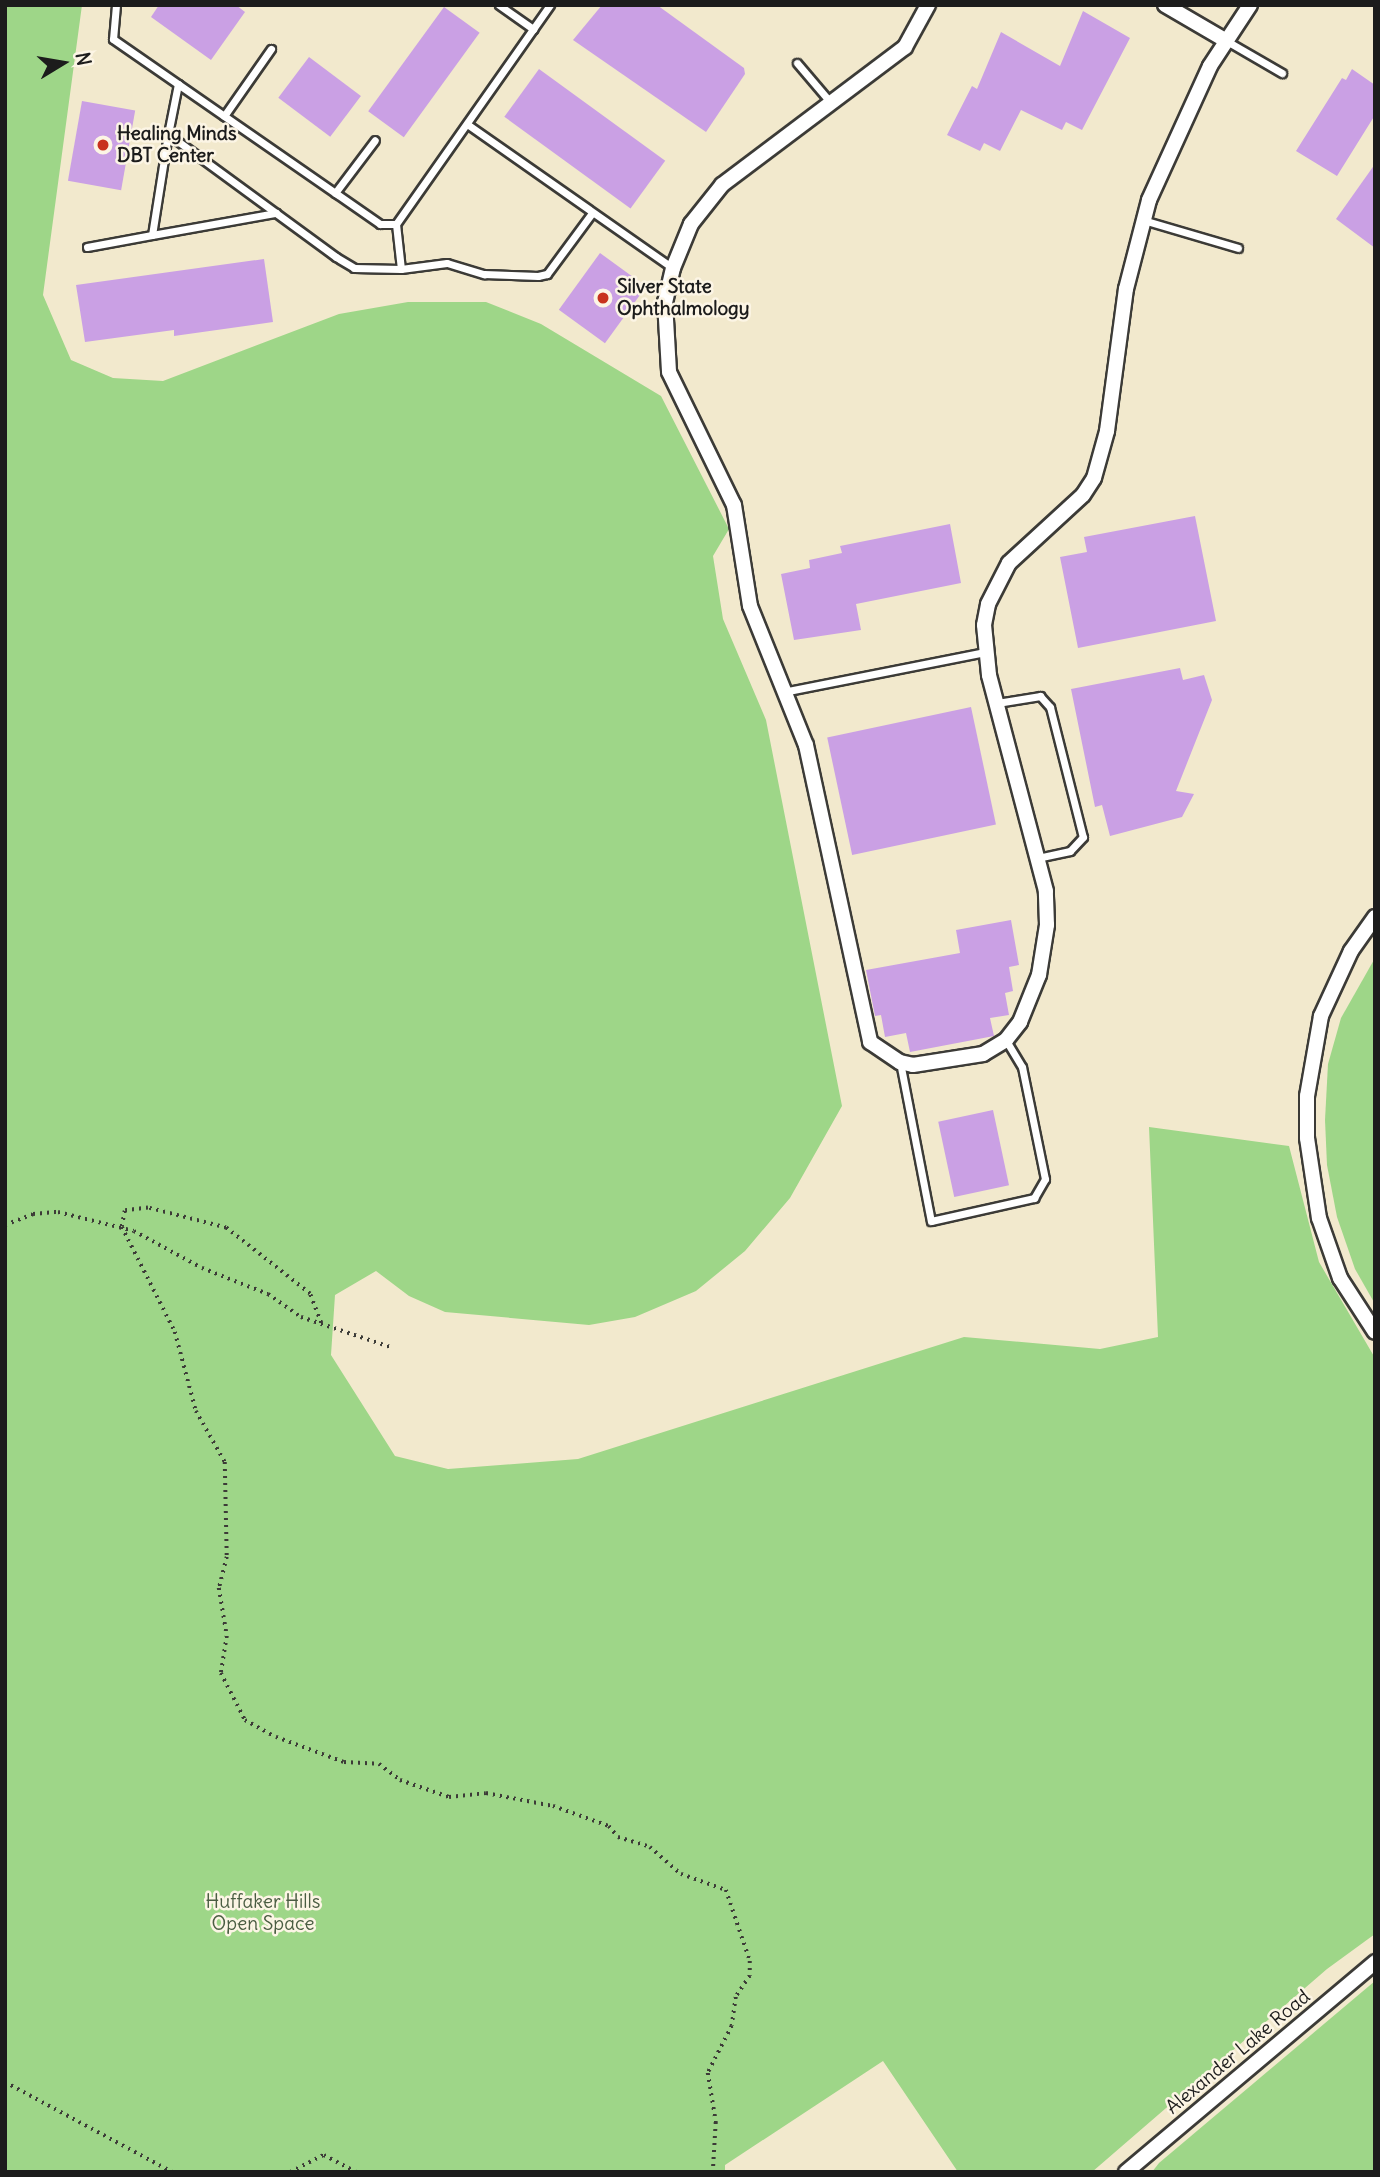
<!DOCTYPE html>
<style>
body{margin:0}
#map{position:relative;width:1380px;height:2177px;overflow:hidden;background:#f2e9cd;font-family:Delius,sans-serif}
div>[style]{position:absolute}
.green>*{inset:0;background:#9ed688}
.building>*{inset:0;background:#caa0e4;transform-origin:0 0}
.path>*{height:3.5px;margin-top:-1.75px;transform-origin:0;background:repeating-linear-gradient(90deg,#3c3b37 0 2px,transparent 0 7px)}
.roads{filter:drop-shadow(2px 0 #3c3b37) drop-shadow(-2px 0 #3c3b37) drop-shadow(0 2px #3c3b37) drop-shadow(0 -2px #3c3b37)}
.service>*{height:7px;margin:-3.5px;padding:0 3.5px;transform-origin:3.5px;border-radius:3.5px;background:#fff}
.minor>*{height:14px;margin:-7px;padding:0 7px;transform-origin:7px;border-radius:7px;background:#fff}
.dots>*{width:19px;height:19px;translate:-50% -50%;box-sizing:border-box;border:4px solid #fcf5e5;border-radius:50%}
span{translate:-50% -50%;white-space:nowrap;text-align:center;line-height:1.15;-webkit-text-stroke:5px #fcf5e5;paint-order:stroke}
.poi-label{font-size:19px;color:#1c1c1c;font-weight:700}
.left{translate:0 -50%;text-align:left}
.park-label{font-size:19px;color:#4a5d42}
.street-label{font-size:19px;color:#1c1c1c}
.frame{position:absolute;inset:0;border:7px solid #1c1c1c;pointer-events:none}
.north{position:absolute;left:28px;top:28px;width:70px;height:70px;-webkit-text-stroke:5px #fcf5e5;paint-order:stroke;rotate:79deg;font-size:19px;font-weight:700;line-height:28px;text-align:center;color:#1c1c1c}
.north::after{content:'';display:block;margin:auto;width:24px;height:32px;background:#1c1c1c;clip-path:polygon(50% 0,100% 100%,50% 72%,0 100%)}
</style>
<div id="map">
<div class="green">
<i style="clip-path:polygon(5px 5px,82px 5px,43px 295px,71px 360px,113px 378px,163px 381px,339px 314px,408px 302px,486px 302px,541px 324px,661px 396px,729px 529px,713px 556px,723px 619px,766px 720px,842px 1106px,790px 1198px,745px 1251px,696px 1291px,635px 1317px,589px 1325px,445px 1312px,409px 1296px,376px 1271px,335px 1295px,331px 1355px,395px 1456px,448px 1469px,578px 1459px,964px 1337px,1100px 1349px,1158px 1337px,1149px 1127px,1289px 1146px,1319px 1262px,1375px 1358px,1375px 1934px,1327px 1969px,1092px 2172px,958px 2172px,883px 2061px,725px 2165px,725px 2172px,5px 2172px)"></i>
<i style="clip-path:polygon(1375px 958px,1375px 1304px,1355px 1269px,1337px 1217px,1327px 1165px,1325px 1120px,1328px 1064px,1341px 1018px)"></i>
<i style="clip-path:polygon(1375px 1981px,1375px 2172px,1152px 2172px,1159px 2163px)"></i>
</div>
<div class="building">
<i style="clip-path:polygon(159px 5px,236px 5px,245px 12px,211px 60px,151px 17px)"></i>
<i style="clip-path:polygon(602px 5px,657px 5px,744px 68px,745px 74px,706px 132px,573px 40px)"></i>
<i style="left:444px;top:7px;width:44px;height:129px;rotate:36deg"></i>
<i style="clip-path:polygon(1083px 11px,1130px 38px,1082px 130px,1066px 122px,1062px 130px,1021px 110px,1000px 151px,984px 143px,980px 151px,947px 135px,972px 86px,977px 89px,1001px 32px,1060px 66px)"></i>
<i style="left:309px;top:57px;width:65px;height:51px;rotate:37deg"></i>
<i style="left:539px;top:69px;width:156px;height:59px;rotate:36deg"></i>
<i style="clip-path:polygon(1352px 69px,1375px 85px,1375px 115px,1337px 176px,1296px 151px,1342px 78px,1346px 80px)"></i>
<i style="left:82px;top:101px;width:54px;height:81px;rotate:10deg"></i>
<i style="clip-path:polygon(1375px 164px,1375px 248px,1336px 219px)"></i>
<i style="left:600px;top:253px;width:57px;height:70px;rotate:36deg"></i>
<i style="clip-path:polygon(264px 259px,273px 322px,174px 336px,174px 330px,85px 342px,76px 285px)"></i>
<i style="clip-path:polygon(1195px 516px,1216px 621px,1078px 648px,1060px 557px,1087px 552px,1084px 537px)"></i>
<i style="clip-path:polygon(950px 524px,961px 583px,856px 604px,861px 630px,794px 640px,781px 574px,810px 568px,809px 560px,842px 553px,840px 546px)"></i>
<i style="clip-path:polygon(1180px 668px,1183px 680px,1204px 675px,1212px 700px,1176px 791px,1194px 794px,1182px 817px,1110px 836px,1102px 805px,1095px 807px,1071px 689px)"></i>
<i style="left:971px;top:707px;width:120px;height:147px;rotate:78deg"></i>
<i style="clip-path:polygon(1011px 920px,1019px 965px,1009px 967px,1013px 991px,1005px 993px,1009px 1015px,990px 1018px,994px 1036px,910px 1052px,906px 1033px,885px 1037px,881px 1015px,875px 1016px,866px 970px,960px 953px,956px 930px)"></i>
<i style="left:993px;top:1110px;width:77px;height:56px;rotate:78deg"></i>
</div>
<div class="path">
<i style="left:5px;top:1225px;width:30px;rotate:-21deg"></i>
<i style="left:33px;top:1214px;width:25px;rotate:-5deg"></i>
<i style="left:58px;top:1212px;width:78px;rotate:14deg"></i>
<i style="left:134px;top:1231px;width:77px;rotate:28.6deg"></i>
<i style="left:202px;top:1268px;width:71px;rotate:21.5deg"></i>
<i style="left:268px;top:1294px;width:40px;rotate:34.9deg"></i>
<i style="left:301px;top:1317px;width:97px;rotate:18.6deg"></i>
<i style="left:321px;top:1323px;width:31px;rotate:-111deg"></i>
<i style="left:310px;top:1294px;width:107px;rotate:-141.8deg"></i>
<i style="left:226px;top:1228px;width:81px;rotate:-165.6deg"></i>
<i style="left:148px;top:1208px;width:23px;rotate:173deg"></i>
<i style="left:125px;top:1211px;width:16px;rotate:101deg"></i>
<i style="left:122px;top:1227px;width:118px;rotate:63.2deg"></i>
<i style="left:175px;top:1332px;width:82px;rotate:75.1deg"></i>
<i style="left:196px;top:1411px;width:59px;rotate:60.4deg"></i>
<i style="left:225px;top:1462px;width:95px;rotate:88.8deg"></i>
<i style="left:227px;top:1557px;width:32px;rotate:104deg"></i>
<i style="left:219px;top:1588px;width:49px;rotate:80.5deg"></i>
<i style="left:227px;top:1636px;width:37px;rotate:99deg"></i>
<i style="left:221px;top:1673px;width:53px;rotate:62.9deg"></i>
<i style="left:245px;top:1720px;width:35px;rotate:29deg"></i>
<i style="left:276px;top:1737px;width:72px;rotate:20.2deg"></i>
<i style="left:344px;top:1762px;width:35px;rotate:3deg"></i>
<i style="left:379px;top:1764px;width:26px;rotate:37deg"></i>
<i style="left:400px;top:1780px;width:52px;rotate:19.1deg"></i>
<i style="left:449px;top:1797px;width:37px;rotate:-6deg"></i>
<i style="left:486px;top:1793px;width:68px;rotate:11deg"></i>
<i style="left:553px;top:1806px;width:59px;rotate:19.7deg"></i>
<i style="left:609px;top:1826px;width:14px;rotate:51deg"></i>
<i style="left:618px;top:1837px;width:34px;rotate:17deg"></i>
<i style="left:650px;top:1847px;width:41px;rotate:41.1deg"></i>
<i style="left:681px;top:1874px;width:48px;rotate:19.6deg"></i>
<i style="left:726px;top:1890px;width:75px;rotate:71.3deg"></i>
<i style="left:750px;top:1961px;width:15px;rotate:90deg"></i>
<i style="left:750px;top:1976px;width:25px;rotate:124deg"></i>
<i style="left:736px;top:1997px;width:29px;rotate:98deg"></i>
<i style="left:732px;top:2026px;width:53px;rotate:117.1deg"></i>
<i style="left:708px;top:2073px;width:50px;rotate:80.7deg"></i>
<i style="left:716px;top:2122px;width:50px;rotate:93.4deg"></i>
<i style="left:5px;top:2082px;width:190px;rotate:28.3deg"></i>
<i style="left:290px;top:2172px;width:38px;rotate:-27deg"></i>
<i style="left:324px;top:2155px;width:36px;rotate:28deg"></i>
</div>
<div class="roads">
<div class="service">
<i style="left:116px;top:5px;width:34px;rotate:95deg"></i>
<i style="left:113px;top:39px;width:325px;rotate:34.7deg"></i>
<i style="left:380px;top:224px;width:16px"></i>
<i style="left:396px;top:224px;width:268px;rotate:-54.9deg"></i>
<i style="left:499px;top:5px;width:42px;rotate:35.2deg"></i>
<i style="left:1225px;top:40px;width:66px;rotate:30.1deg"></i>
<i style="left:797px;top:63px;width:52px;rotate:49.6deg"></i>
<i style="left:178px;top:84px;width:51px;rotate:101.3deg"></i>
<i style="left:168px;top:134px;width:208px;rotate:36.2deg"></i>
<i style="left:336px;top:257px;width:21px;rotate:31deg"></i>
<i style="left:354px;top:268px;width:47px;rotate:1.2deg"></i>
<i style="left:224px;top:116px;width:82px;rotate:-55deg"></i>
<i style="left:467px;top:124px;width:251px;rotate:35deg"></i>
<i style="left:168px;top:134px;width:102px;rotate:99deg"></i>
<i style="left:152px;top:235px;width:126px;rotate:-10.1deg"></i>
<i style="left:335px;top:193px;width:66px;rotate:-53deg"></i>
<i style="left:1143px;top:220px;width:99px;rotate:16.4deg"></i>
<i style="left:396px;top:224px;width:45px;rotate:83.7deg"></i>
<i style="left:401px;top:269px;width:46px;rotate:-7.4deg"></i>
<i style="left:447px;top:263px;width:39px;rotate:17deg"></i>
<i style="left:484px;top:274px;width:54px;rotate:2.1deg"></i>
<i style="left:538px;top:276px;width:9px;rotate:-13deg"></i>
<i style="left:547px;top:274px;width:76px;rotate:-53.6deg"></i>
<i style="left:87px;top:247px;width:66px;rotate:-10.5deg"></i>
<i style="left:783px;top:692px;width:206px;rotate:-11.2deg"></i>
<i style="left:997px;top:703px;width:44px;rotate:-9.2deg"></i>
<i style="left:1040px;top:696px;width:15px;rotate:48deg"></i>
<i style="left:1050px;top:707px;width:134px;rotate:75.8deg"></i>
<i style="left:1083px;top:837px;width:19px;rotate:133deg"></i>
<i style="left:1070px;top:851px;width:34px;rotate:168deg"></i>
<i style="left:900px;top:1062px;width:162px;rotate:79deg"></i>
<i style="left:931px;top:1221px;width:106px;rotate:-12.6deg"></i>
<i style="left:1034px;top:1198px;width:22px;rotate:-60deg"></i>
<i style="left:1045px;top:1179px;width:114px;rotate:-101.6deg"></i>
<i style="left:1022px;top:1067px;width:31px;rotate:-121deg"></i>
</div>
<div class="minor">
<i style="left:928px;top:5px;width:48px;rotate:118.7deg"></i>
<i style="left:905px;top:47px;width:229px;rotate:143deg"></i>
<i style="left:722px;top:185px;width:50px;rotate:128.5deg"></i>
<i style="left:691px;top:224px;width:48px;rotate:112.2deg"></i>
<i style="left:673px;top:268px;width:35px;rotate:103deg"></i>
<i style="left:665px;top:302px;width:70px;rotate:86.7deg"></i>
<i style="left:669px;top:372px;width:148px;rotate:64deg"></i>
<i style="left:734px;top:505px;width:102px;rotate:81deg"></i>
<i style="left:750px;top:606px;width:150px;rotate:68.1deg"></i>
<i style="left:806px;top:745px;width:304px;rotate:77.8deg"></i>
<i style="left:870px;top:1042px;width:36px;rotate:34deg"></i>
<i style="left:900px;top:1062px;width:13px;rotate:13deg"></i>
<i style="left:913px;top:1065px;width:71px;rotate:-8.9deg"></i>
<i style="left:983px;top:1054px;width:27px;rotate:-31deg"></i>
<i style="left:1006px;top:1040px;width:23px;rotate:-52deg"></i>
<i style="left:1020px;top:1022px;width:51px;rotate:-68deg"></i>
<i style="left:1039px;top:975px;width:51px;rotate:-80.9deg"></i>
<i style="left:1047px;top:925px;width:34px;rotate:-92deg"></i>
<i style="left:1046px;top:891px;width:223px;rotate:-104.8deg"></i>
<i style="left:989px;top:675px;width:50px;rotate:-95.7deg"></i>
<i style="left:984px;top:625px;width:21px;rotate:-79deg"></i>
<i style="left:988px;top:604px;width:46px;rotate:-62.9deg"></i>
<i style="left:1009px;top:563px;width:100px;rotate:-42.6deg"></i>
<i style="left:1083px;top:495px;width:20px;rotate:-57deg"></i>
<i style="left:1094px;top:478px;width:49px;rotate:-74.5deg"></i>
<i style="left:1107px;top:431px;width:143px;rotate:-82.4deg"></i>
<i style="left:1126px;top:289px;width:92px;rotate:-75.5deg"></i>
<i style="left:1149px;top:200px;width:147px;rotate:-65.5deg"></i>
<i style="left:1210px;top:66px;width:73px;rotate:-56.7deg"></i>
<i style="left:1165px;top:5px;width:69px;rotate:30.3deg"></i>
<i style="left:1375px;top:917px;width:42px;rotate:125.2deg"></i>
<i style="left:1351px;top:951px;width:72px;rotate:114.8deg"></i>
<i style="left:1321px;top:1016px;width:81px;rotate:99.9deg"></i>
<i style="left:1307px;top:1096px;width:42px;rotate:90deg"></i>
<i style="left:1307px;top:1138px;width:81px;rotate:81.5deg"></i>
<i style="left:1319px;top:1218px;width:64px;rotate:70.7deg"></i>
<i style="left:1340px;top:1278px;width:64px;rotate:57.1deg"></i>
<i style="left:1126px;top:2172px;width:326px;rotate:-40.1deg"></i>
</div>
</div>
<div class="dots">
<i style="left:103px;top:145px;background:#c8321e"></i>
<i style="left:603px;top:298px;background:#c8321e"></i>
</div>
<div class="poi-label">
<span class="left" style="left:117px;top:145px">Healing Minds<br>DBT Center</span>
<span class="left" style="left:617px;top:298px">Silver State<br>Ophthalmology</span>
</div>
<div class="park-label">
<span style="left:263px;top:1913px">Huffaker Hills<br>Open Space</span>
</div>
<div class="street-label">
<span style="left:1238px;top:2052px;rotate:-40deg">Alexander Lake Road</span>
</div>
<div class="frame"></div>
<div class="north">N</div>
</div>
